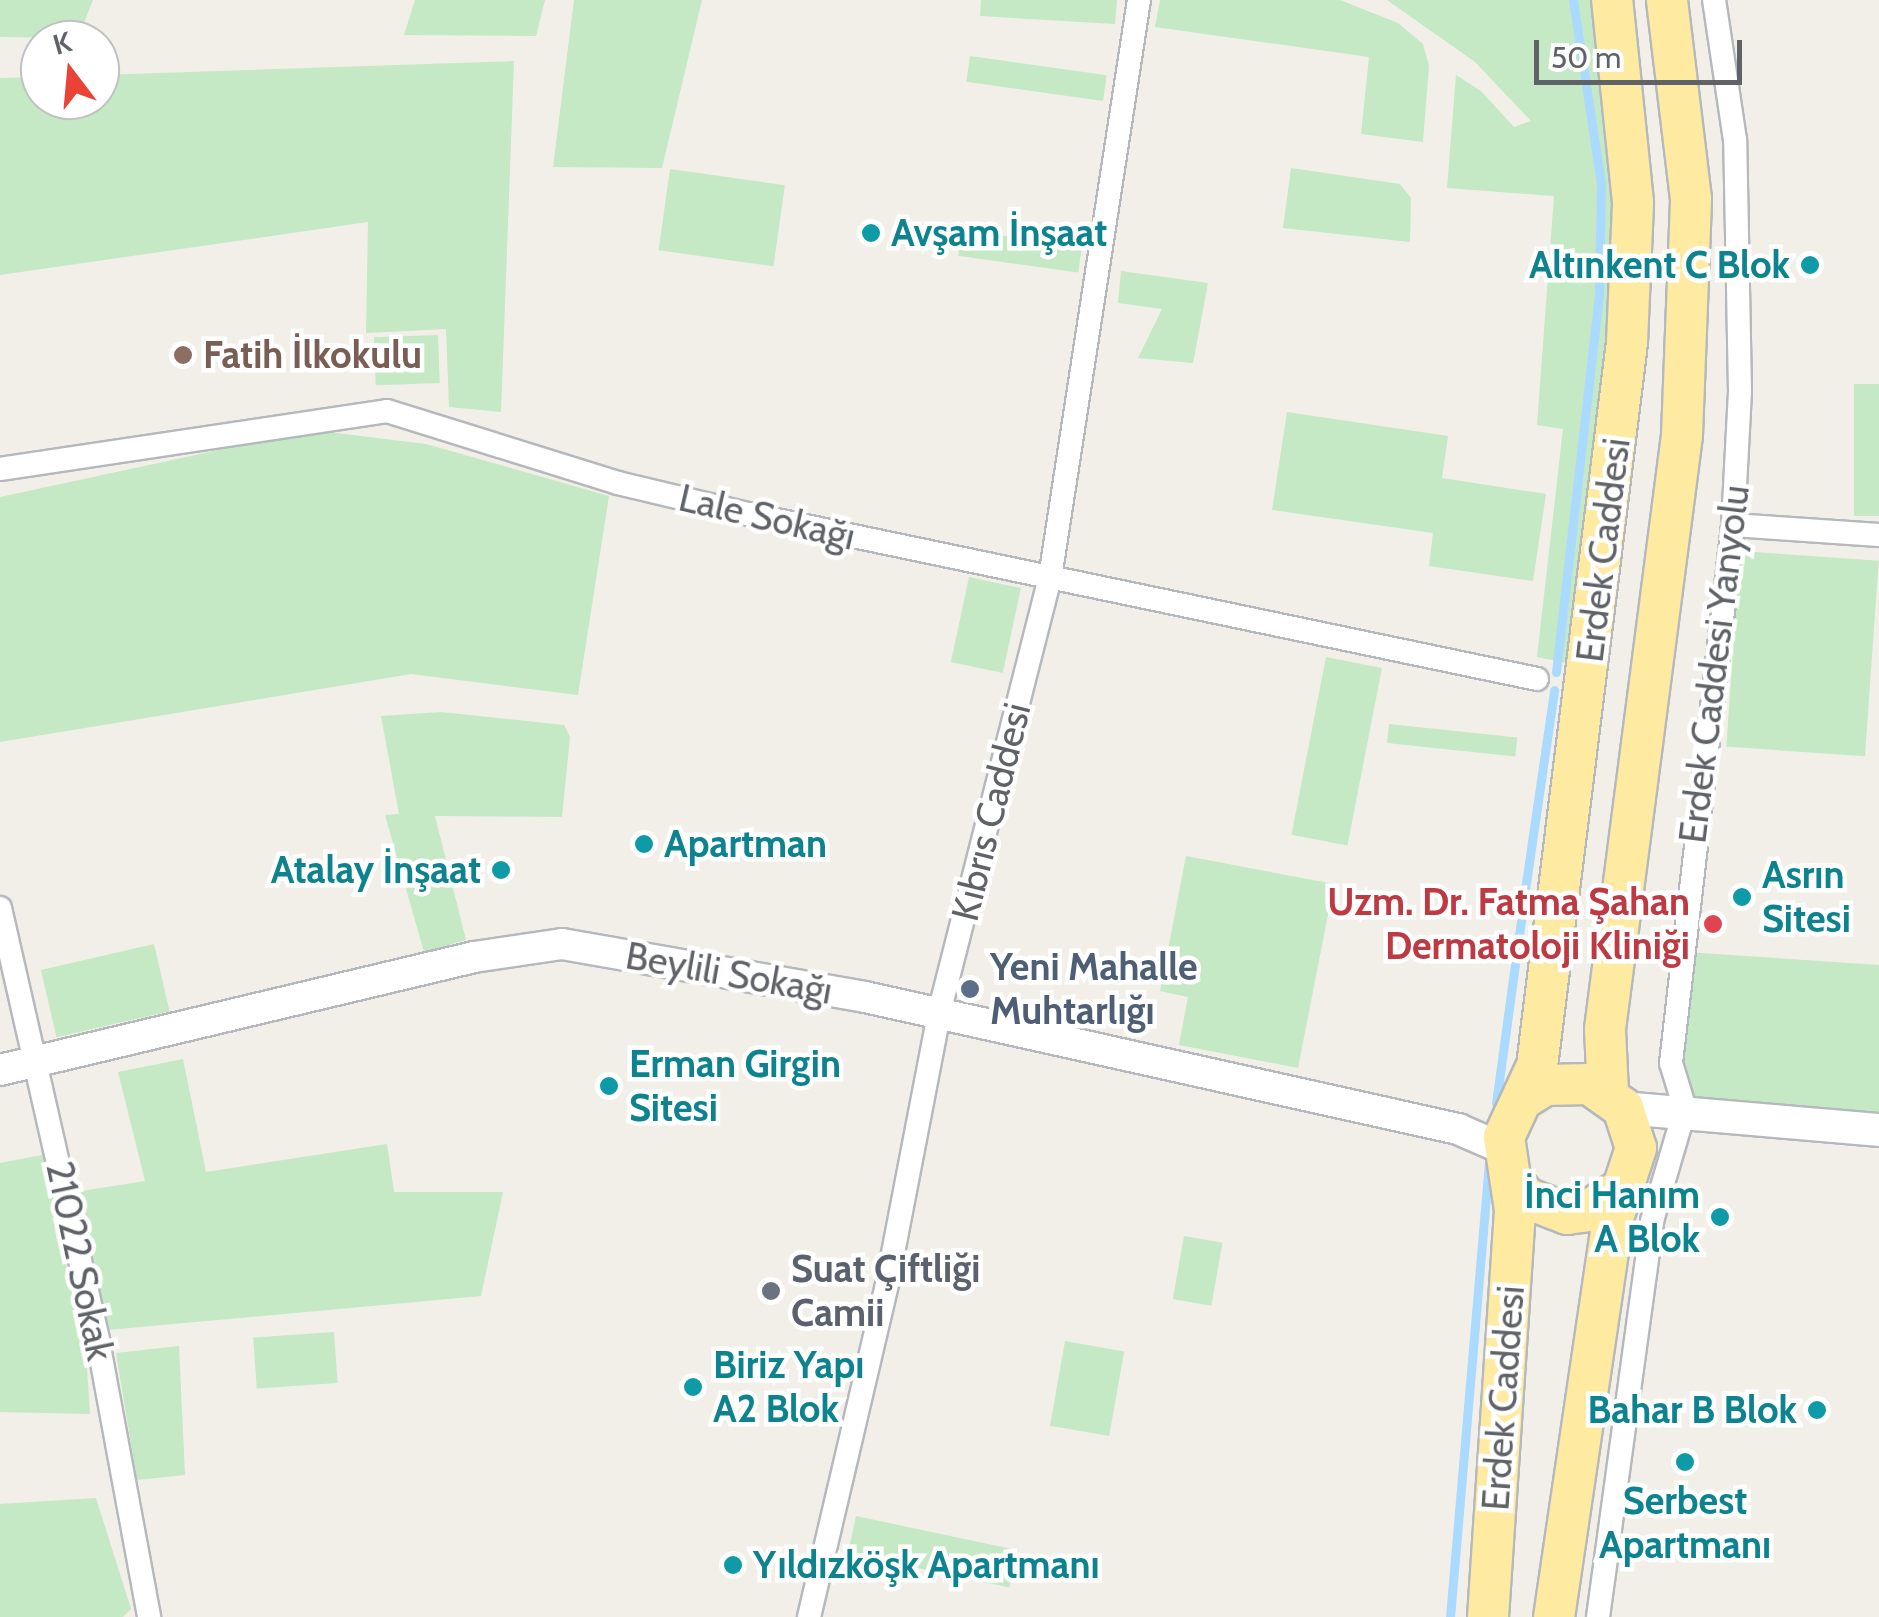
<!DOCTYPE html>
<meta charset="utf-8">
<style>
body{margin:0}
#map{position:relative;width:1879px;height:1617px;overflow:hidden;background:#f1efe8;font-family:Cabin,sans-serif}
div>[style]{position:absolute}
.green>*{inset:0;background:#c5e8c5;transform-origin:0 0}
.stream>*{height:9px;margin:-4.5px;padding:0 4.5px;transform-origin:4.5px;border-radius:4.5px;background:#aadaff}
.roads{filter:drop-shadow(2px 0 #b5b8bc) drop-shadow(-2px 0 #b5b8bc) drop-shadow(0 2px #b5b8bc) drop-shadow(0 -2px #b5b8bc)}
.minor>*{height:22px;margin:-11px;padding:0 11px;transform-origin:11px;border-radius:11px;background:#fff}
.tertiary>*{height:30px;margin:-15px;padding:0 15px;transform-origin:15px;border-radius:15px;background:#fff}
.secondary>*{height:32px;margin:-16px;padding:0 16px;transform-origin:16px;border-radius:16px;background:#fff}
.trunk>*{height:40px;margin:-20px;padding:0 20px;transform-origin:20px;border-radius:20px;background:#feeaa1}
.dots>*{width:28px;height:28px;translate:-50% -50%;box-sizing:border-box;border:5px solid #fff;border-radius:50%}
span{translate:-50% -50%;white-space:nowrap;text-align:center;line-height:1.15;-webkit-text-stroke:9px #fff;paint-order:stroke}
.culture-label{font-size:38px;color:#0d838f;font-weight:700}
.left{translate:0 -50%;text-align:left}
.right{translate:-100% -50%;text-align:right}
.education-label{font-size:38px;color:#785e54;font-weight:700}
.street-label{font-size:38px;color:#5f6368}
.health-label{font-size:38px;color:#be3a42;font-weight:700}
.service-label{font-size:38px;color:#4e5e75;font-weight:700}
.worship-label{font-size:38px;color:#5b616d;font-weight:700}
.north{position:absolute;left:20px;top:20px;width:100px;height:100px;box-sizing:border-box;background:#fff;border:2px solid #bfc1c3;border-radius:50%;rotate:344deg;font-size:28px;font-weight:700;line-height:40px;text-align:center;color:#5f6368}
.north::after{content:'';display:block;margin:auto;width:35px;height:45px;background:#ea4335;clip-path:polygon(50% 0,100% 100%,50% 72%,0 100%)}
.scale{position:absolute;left:1534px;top:40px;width:208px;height:45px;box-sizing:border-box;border:5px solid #5f6368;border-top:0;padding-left:12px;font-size:30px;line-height:35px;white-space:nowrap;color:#5f6368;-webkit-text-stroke:8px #fff;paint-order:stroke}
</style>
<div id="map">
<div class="green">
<i style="clip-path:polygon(0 0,93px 0,78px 38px,0 37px)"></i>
<i style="clip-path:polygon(415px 0,545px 0,536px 36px,404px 35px)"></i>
<i style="clip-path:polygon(574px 0,702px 0,662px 168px,553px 167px)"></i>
<i style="clip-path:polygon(981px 0,1117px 0,1115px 24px,980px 16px)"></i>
<i style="clip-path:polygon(1160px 0,1340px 0,1398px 23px,1423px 44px,1429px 66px,1423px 142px,1361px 134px,1369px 57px,1155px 27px)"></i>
<i style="clip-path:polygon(1387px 0,1599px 0,1621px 213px,1576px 665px,1537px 657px,1563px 429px,1537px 425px,1554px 196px,1447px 188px,1456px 75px,1481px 91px,1514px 127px,1531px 121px,1475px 62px)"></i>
<i style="left:970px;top:56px;width:138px;height:26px;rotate:8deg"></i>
<i style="clip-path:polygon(514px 61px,501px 412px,449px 407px,446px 329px,366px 333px,368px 222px,0 275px,0 78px,40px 77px,40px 100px,100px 100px,100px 75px)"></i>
<i style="clip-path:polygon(1291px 168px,1400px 184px,1411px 198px,1410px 242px,1283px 228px)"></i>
<i style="left:670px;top:169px;width:116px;height:82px;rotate:8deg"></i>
<i style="left:962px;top:230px;width:121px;height:26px;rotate:8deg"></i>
<i style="clip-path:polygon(1121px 271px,1208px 283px,1193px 363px,1138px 358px,1162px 309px,1118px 303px)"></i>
<i style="left:438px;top:335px;width:48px;height:64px;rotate:88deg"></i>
<i style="left:1879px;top:384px;width:132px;height:25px;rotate:90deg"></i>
<i style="clip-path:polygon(1287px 412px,1448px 436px,1442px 478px,1546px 494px,1533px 581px,1429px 566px,1433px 533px,1272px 510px)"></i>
<i style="clip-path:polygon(312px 430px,426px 444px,609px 496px,578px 695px,411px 674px,0 742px,0 497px)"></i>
<i style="left:1740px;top:551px;width:139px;height:196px;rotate:4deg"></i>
<i style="left:969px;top:577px;width:53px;height:87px;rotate:12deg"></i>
<i style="left:1326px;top:657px;width:57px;height:181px;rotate:11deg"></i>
<i style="clip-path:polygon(441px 712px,564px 725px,570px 737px,562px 817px,435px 816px,466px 940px,424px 952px,385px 815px,399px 814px,381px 716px)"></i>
<i style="left:1389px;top:724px;width:129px;height:19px;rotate:6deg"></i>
<i style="clip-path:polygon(1186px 856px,1334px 884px,1298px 1068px,1179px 1045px,1188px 997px,1160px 991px)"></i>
<i style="left:154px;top:944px;width:69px;height:116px;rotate:77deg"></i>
<i style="clip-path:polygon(1686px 952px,1879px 965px,1879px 1115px,1692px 1105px,1675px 1063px)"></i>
<i style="clip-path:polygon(183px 1059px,206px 1172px,387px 1144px,394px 1192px,503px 1192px,481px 1296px,107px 1330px,81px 1191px,145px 1181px,118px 1072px)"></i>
<i style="clip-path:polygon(42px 1155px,86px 1353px,90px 1414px,0 1412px,0 1163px)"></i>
<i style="left:1184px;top:1236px;width:39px;height:64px;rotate:10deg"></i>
<i style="left:334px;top:1332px;width:51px;height:81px;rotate:86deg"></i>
<i style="left:1065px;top:1341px;width:60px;height:86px;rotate:10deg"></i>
<i style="clip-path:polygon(179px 1346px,185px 1475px,137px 1480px,116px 1353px)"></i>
<i style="clip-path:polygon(96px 1498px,131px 1609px,123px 1617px,0 1617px,0 1504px)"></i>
<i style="left:856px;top:1516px;width:165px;height:38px;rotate:12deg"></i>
</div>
<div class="stream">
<i style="left:1556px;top:672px;width:377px;rotate:-83.5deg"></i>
<i style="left:1599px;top:297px;width:114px;rotate:-89deg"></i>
<i style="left:1601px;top:183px;width:185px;rotate:-98.7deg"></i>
<i style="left:1525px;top:890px;width:202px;rotate:-81.7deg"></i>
<i style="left:1496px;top:1103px;width:192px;rotate:-82.2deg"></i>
<i style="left:1450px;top:1617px;width:461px;rotate:-85.1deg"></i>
</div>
<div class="roads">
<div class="minor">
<i style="left:0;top:469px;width:391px;rotate:-8.5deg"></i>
<i style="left:387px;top:411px;width:242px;rotate:17.3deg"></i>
<i style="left:618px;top:483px;width:134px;rotate:13.4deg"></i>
<i style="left:748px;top:514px;width:806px;rotate:11.81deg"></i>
<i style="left:1733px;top:525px;width:146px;rotate:3.9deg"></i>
<i style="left:0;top:908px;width:444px;rotate:77.2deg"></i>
<i style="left:98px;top:1341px;width:281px;rotate:79.5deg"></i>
<i style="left:809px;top:1617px;width:347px;rotate:-76.8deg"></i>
<i style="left:888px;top:1279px;width:271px;rotate:-79.1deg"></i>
<i style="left:939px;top:1013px;width:449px;rotate:-75.7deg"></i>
<i style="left:1050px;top:578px;width:585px;rotate:-81.25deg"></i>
<i style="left:1598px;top:1617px;width:400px;rotate:-82.2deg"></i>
<i style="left:1652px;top:1221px;width:117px;rotate:-73.6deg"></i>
<i style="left:1685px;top:1109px;width:48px;rotate:-106.9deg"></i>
<i style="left:1671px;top:1063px;width:542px;rotate:-83.43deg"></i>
<i style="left:1733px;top:525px;width:134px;rotate:-87deg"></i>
<i style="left:1740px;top:391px;width:251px;rotate:-91.1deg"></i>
<i style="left:1735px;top:140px;width:142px;rotate:-98.5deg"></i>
</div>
<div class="tertiary">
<i style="left:0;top:1070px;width:487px;rotate:-13.4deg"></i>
<i style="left:474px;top:957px;width:89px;rotate:-8.4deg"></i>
<i style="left:562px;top:944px;width:308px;rotate:9.9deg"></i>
<i style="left:865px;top:997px;width:608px;rotate:12.55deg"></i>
<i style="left:1458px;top:1129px;width:50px;rotate:23.5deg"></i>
</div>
<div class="secondary">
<i style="left:1623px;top:1108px;width:257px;rotate:4.9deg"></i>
</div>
<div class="trunk">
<i style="left:1608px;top:1093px;width:64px;rotate:-92.7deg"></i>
<i style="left:1605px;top:1029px;width:599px;rotate:-82.61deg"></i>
<i style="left:1682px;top:435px;width:236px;rotate:-87.8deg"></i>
<i style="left:1691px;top:199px;width:200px;rotate:-96.9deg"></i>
<i style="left:1526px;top:1097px;width:22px;rotate:-32deg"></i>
<i style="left:1545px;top:1085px;width:44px;rotate:-1.3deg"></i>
<i style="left:1589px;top:1084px;width:42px;rotate:35.2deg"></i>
<i style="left:1623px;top:1108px;width:42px;rotate:72deg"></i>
<i style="left:1636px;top:1148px;width:74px;rotate:108.2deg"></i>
<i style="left:1613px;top:1218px;width:403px;rotate:98.4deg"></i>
<i style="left:1511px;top:1180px;width:23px;rotate:50deg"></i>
<i style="left:1526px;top:1198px;width:44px;rotate:21.3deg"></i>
<i style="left:1567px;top:1214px;width:21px;rotate:-8deg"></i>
<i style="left:1588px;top:1211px;width:42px;rotate:-33.3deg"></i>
<i style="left:1488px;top:1617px;width:408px;rotate:-86.2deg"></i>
<i style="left:1515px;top:1210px;width:74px;rotate:-98.6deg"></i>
<i style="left:1504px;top:1137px;width:78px;rotate:-65.1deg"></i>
<i style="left:1537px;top:1066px;width:730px;rotate:-82.91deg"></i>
<i style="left:1627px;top:342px;width:140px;rotate:-87.5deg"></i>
<i style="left:1633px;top:202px;width:203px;rotate:-95.9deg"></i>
</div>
</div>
<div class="dots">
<i style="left:871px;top:233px;background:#0f9aa8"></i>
<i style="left:1810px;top:265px;background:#0f9aa8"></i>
<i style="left:183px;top:355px;background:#8d6e63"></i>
<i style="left:644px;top:844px;background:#0f9aa8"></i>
<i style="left:501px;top:870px;background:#0f9aa8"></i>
<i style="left:1742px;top:897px;background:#0f9aa8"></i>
<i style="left:1713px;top:924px;background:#e0444e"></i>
<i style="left:970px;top:989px;background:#5c6f8a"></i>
<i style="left:609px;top:1086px;background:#0f9aa8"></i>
<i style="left:1720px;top:1217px;background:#0f9aa8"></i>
<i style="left:771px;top:1291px;background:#6b7280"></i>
<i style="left:693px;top:1387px;background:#0f9aa8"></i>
<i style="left:1817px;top:1410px;background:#0f9aa8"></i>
<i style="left:1685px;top:1462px;background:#0f9aa8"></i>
<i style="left:733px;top:1565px;background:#0f9aa8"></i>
</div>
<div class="culture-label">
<span class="left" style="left:891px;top:233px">Avşam İnşaat</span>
<span class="right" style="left:1790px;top:265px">Altınkent C Blok</span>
<span class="left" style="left:664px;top:844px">Apartman</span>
<span class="right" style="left:481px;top:870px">Atalay İnşaat</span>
<span class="left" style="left:1762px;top:897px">Asrın<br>Sitesi</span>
<span class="left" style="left:629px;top:1086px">Erman Girgin<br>Sitesi</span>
<span class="right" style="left:1700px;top:1217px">İnci Hanım<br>A Blok</span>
<span class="left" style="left:713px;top:1387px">Biriz Yapı<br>A2 Blok</span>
<span class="right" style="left:1797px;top:1410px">Bahar B Blok</span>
<span style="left:1685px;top:1523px">Serbest<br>Apartmanı</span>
<span class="left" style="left:753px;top:1565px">Yıldızköşk Apartmanı</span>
</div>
<div class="education-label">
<span class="left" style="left:203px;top:355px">Fatih İlkokulu</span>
</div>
<div class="street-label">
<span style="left:767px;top:517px;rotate:13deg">Lale Sokağı</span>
<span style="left:1603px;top:550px;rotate:-83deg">Erdek Caddesi</span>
<span style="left:1714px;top:664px;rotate:-83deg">Erdek Caddesi Yanyolu</span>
<span style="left:991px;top:812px;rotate:-76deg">Kıbrıs Caddesi</span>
<span style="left:729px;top:973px;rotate:10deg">Beylili Sokağı</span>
<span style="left:80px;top:1261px;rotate:78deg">21022 Sokak</span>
<span style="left:1503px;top:1398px;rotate:-86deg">Erdek Caddesi</span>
</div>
<div class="health-label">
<span class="right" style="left:1690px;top:924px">Uzm. Dr. Fatma Şahan<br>Dermatoloji Kliniği</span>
</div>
<div class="service-label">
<span class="left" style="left:990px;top:989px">Yeni Mahalle<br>Muhtarlığı</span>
</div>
<div class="worship-label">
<span class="left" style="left:791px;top:1291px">Suat Çiftliği<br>Camii</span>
</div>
<div class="north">K</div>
<div class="scale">50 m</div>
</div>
